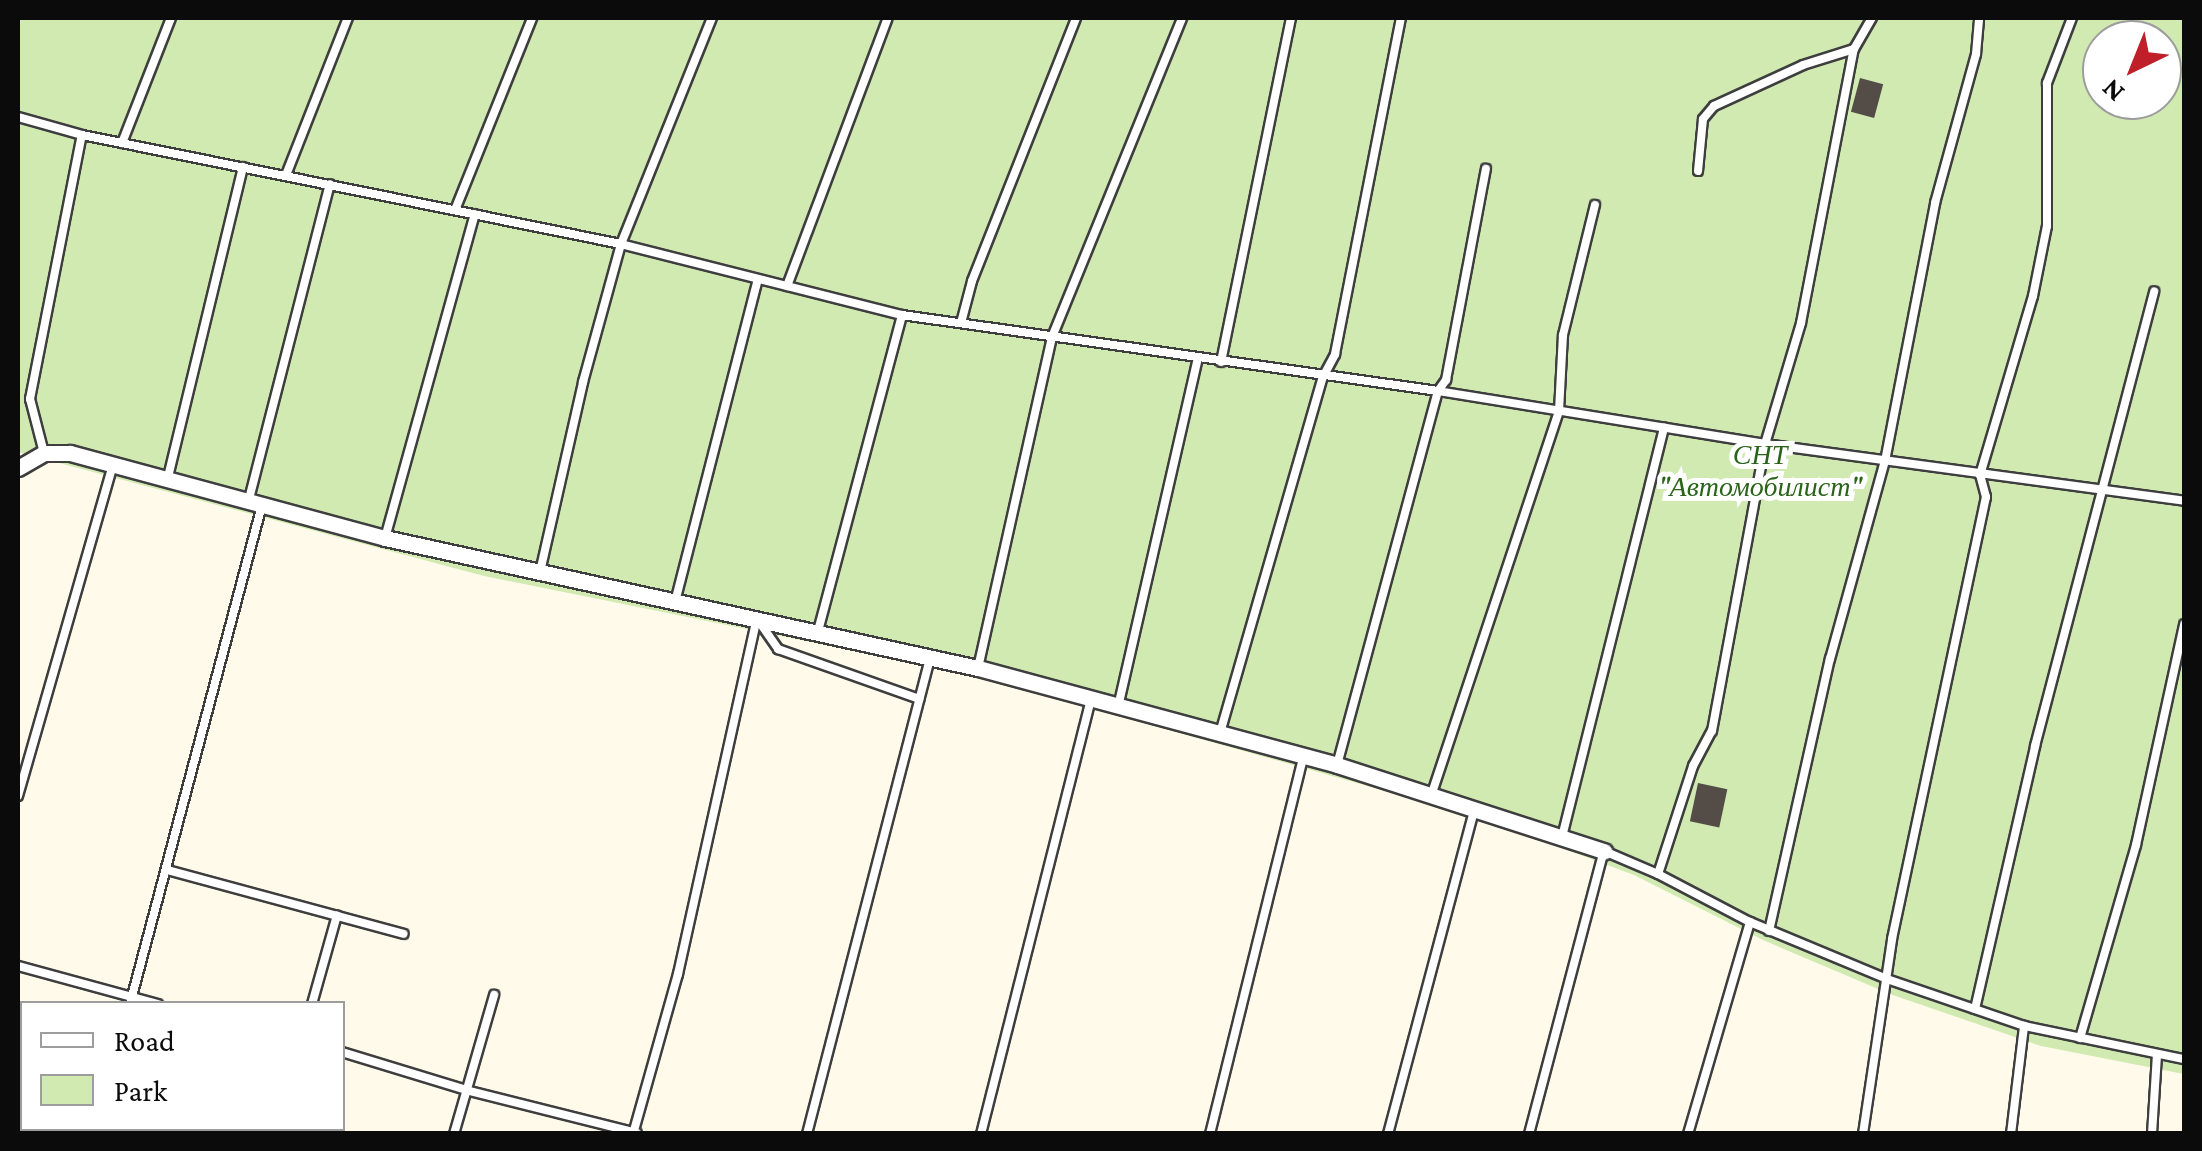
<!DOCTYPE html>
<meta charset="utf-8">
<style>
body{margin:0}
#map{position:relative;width:2202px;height:1151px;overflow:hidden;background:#fffae9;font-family:"Crimson Pro",serif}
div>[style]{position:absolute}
.green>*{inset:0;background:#d0eab2}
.building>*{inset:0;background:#544c47;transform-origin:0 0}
.roads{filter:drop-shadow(2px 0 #3e3e3e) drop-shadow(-2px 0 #3e3e3e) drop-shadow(0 2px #3e3e3e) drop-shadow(0 -2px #3e3e3e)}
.lane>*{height:8px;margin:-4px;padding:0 4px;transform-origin:4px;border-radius:4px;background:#fff}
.street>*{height:15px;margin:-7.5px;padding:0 7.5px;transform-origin:7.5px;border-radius:7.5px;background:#fff}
span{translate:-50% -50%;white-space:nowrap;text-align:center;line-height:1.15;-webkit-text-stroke:10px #fff;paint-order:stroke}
.park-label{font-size:28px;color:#2a641a;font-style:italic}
.frame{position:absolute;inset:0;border:20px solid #0b0b0b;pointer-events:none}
.legend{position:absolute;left:20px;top:1001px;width:325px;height:130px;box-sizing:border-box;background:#fff;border:2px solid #9d9d9d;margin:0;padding:12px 18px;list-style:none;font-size:30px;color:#0b0b0b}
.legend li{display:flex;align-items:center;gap:20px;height:50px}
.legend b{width:50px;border:2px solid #9d9d9d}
.north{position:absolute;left:2082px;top:20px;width:100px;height:100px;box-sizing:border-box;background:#fff;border:2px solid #9d9d9d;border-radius:50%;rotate:223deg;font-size:28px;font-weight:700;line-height:40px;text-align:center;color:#0b0b0b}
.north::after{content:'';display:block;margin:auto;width:35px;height:45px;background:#bf1f29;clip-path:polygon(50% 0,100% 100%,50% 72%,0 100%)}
</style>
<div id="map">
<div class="green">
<i style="clip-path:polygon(evenodd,18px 18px,2184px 18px,2184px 1074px,2041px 1046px,1890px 994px,1763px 940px,1634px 875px,1485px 819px,974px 675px,484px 576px,18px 452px,18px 18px,2102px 40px,2162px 40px,2162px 100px,2102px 100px,2102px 40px)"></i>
</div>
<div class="building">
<i style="left:1860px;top:78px;width:24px;height:35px;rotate:15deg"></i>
<i style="left:1698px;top:783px;width:30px;height:39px;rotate:12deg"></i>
</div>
<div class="roads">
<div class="lane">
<i style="left:18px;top:117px;width:66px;rotate:15.7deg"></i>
<i style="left:82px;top:135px;width:550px;rotate:11.43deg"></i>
<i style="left:621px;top:244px;width:290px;rotate:14.2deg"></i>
<i style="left:902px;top:315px;width:541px;rotate:8.07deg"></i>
<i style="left:1438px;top:391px;width:331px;rotate:9.2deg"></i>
<i style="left:1765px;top:444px;width:423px;rotate:7.7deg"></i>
<i style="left:122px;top:143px;width:134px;rotate:-68.6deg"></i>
<i style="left:1698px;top:171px;width:52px;rotate:-84.5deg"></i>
<i style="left:1703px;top:119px;width:17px;rotate:-50deg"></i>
<i style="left:1714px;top:106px;width:98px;rotate:-24.7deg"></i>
<i style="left:1803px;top:65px;width:53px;rotate:-17.4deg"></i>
<i style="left:286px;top:175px;width:169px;rotate:-68.5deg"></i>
<i style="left:455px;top:210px;width:207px;rotate:-68.1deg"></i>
<i style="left:787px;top:286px;width:286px;rotate:-69.4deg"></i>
<i style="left:961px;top:323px;width:43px;rotate:-75.3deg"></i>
<i style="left:972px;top:281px;width:283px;rotate:-68.4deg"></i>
<i style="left:1221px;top:362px;width:351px;rotate:-78.5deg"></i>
<i style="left:44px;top:453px;width:56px;rotate:-104.5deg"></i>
<i style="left:30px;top:399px;width:269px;rotate:-78.9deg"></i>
<i style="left:168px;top:477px;width:319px;rotate:-76.4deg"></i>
<i style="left:249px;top:499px;width:325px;rotate:-75.6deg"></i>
<i style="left:385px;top:538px;width:336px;rotate:-74.5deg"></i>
<i style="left:540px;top:572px;width:195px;rotate:-77.2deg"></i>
<i style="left:583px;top:382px;width:143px;rotate:-74.6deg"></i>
<i style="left:621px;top:244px;width:244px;rotate:-68.1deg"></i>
<i style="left:675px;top:602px;width:333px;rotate:-75.6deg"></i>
<i style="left:760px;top:623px;width:32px;rotate:55deg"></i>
<i style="left:778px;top:649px;width:150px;rotate:19.5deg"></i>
<i style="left:818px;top:631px;width:327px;rotate:-75.1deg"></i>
<i style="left:978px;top:668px;width:339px;rotate:-77.4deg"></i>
<i style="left:1052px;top:337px;width:344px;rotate:-67.8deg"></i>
<i style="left:1118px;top:707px;width:357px;rotate:-77.1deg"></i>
<i style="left:1220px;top:733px;width:371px;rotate:-73.9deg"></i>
<i style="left:1323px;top:377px;width:26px;rotate:-62deg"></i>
<i style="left:1335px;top:354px;width:342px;rotate:-78.9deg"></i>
<i style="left:1337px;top:765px;width:387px;rotate:-74.9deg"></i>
<i style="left:1438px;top:391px;width:14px;rotate:-54deg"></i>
<i style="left:1446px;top:380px;width:215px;rotate:-79.3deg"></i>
<i style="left:1432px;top:793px;width:403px;rotate:-71.6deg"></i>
<i style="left:1559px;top:411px;width:76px;rotate:-87deg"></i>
<i style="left:1563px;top:335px;width:134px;rotate:-76.2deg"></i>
<i style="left:18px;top:796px;width:345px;rotate:-74deg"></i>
<i style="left:1562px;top:837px;width:422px;rotate:-76deg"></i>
<i style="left:167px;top:870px;width:245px;rotate:15.1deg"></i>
<i style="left:1658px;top:874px;width:114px;rotate:-72deg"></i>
<i style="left:1693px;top:766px;width:40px;rotate:-62deg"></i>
<i style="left:1712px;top:731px;width:292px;rotate:-79.5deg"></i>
<i style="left:1765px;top:444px;width:126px;rotate:-73.4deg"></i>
<i style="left:1801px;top:323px;width:279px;rotate:-79.1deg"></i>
<i style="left:1854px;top:49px;width:36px;rotate:-60deg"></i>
<i style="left:1769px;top:931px;width:279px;rotate:-77.4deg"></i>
<i style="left:1830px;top:659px;width:205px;rotate:-74.5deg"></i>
<i style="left:1885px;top:461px;width:263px;rotate:-79deg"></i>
<i style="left:1935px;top:203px;width:155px;rotate:-74.6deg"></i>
<i style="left:1976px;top:54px;width:36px;rotate:-85deg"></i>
<i style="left:18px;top:966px;width:145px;rotate:15.2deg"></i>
<i style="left:130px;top:1004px;width:516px;rotate:-75.18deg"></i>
<i style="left:312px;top:1004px;width:92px;rotate:-74.3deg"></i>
<i style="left:1975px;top:1009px;width:270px;rotate:-77.1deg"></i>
<i style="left:2035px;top:746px;width:470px;rotate:-75.3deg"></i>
<i style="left:2080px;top:1038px;width:201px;rotate:-73.8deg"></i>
<i style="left:2136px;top:845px;width:226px;rotate:-77.7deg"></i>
<i style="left:342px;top:1052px;width:130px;rotate:17deg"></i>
<i style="left:466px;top:1090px;width:176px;rotate:14.1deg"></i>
<i style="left:97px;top:1134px;width:6px;rotate:-81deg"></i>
<i style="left:279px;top:1134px;width:6px;rotate:-81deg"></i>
<i style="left:454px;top:1134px;width:145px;rotate:-73.9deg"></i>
<i style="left:633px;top:1134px;width:166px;rotate:-74.3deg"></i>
<i style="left:678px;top:974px;width:364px;rotate:-77.5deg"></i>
<i style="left:807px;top:1134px;width:491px;rotate:-75.5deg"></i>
<i style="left:981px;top:1134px;width:449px;rotate:-75.8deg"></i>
<i style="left:1210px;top:1134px;width:388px;rotate:-76.1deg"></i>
<i style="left:1388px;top:1134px;width:337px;rotate:-75.1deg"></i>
<i style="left:1529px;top:1134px;width:293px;rotate:-75.2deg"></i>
<i style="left:1604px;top:851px;width:59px;rotate:23.1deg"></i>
<i style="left:1658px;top:874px;width:104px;rotate:27.6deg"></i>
<i style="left:1750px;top:922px;width:148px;rotate:22.6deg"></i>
<i style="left:1887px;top:979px;width:145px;rotate:18.9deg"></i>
<i style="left:2024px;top:1026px;width:163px;rotate:11.7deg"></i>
<i style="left:1688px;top:1134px;width:221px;rotate:-73.7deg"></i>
<i style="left:1863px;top:1134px;width:197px;rotate:-81.5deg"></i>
<i style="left:1892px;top:939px;width:452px;rotate:-78deg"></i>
<i style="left:1986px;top:497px;width:23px;rotate:-105deg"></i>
<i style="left:1980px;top:475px;width:187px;rotate:-73.5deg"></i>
<i style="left:2033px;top:296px;width:71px;rotate:-78.7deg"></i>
<i style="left:2047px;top:226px;width:143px;rotate:-90deg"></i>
<i style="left:2047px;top:83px;width:70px;rotate:-69deg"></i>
<i style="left:2011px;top:1134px;width:109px;rotate:-83.1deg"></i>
<i style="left:2152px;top:1134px;width:79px;rotate:-86.4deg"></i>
</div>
<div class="street">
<i style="left:18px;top:468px;width:30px;rotate:-30deg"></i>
<i style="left:44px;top:453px;width:26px"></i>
<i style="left:70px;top:453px;width:326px;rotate:15.1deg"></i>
<i style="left:385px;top:538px;width:607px;rotate:12.37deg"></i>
<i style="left:978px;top:668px;width:372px;rotate:15.1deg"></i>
<i style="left:1337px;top:765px;width:281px;rotate:17.9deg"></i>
</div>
</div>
<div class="park-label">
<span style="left:1760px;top:471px">СНТ<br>"Автомобилист"</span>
</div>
<div class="frame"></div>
<ul class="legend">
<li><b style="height:12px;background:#fff"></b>Road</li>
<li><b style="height:28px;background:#d0eab2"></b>Park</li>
</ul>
<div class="north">N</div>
</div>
